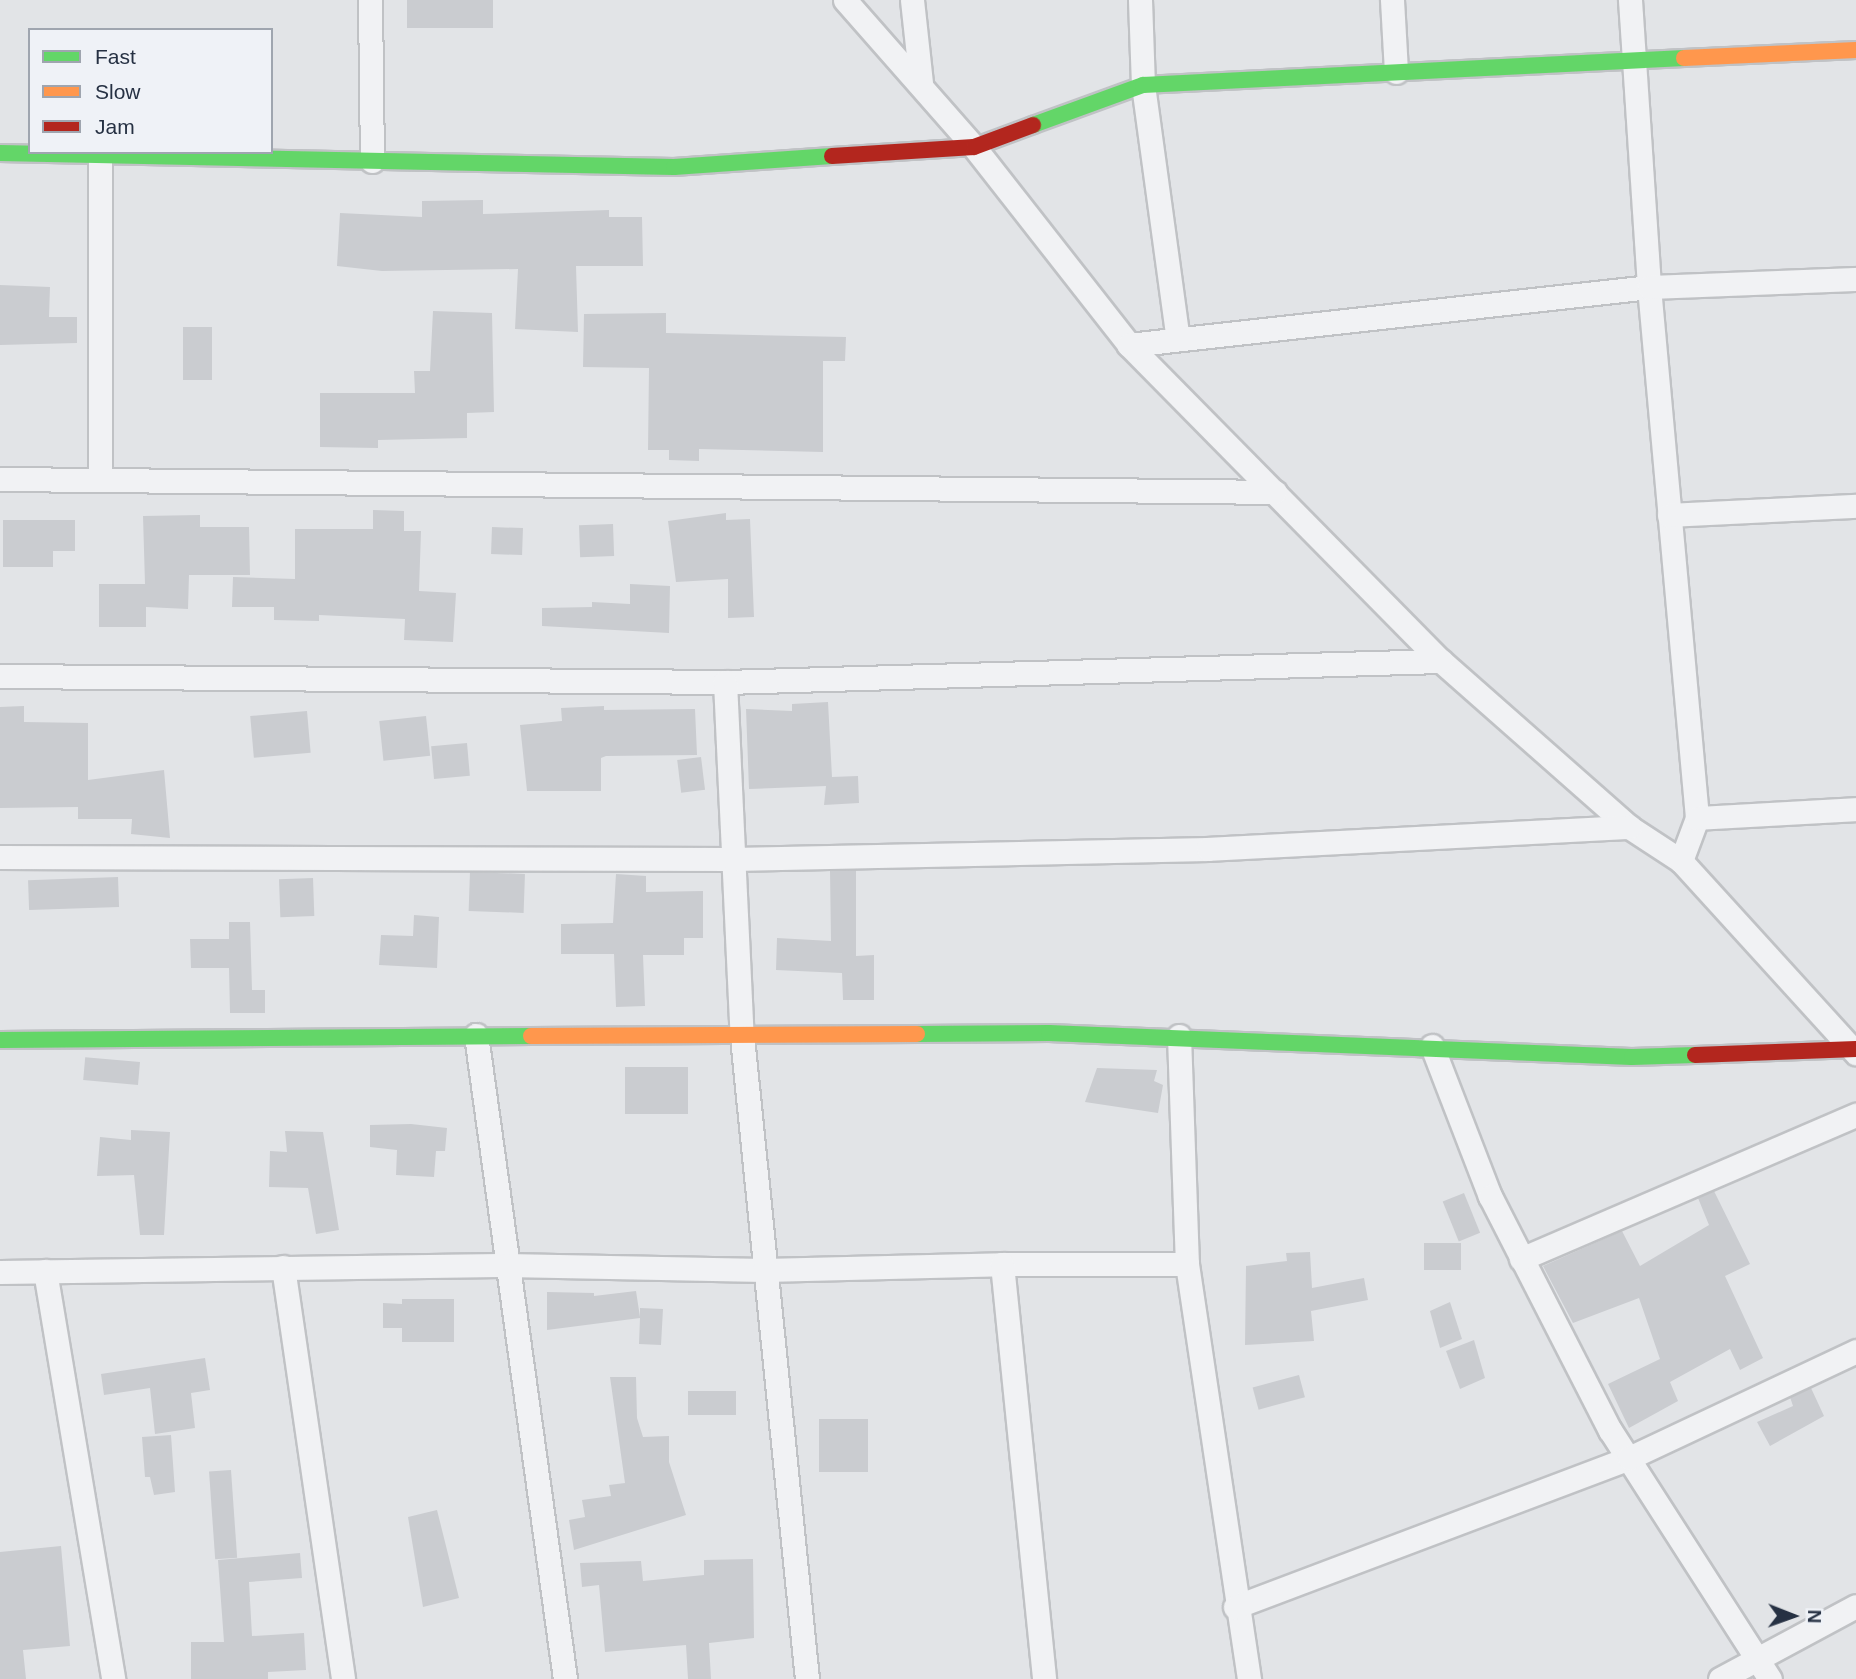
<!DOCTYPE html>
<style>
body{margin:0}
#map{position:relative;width:1856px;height:1679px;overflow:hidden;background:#e2e4e7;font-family:Arial,sans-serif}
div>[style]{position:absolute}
.building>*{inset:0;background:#caccd0;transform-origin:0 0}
.roads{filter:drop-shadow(2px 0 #c0c2c5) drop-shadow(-2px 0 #c0c2c5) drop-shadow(0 2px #c0c2c5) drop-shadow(0 -2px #c0c2c5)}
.street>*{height:23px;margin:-11.5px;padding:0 11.5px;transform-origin:11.5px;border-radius:11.5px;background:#f1f2f4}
.fast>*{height:16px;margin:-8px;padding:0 8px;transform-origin:8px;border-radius:8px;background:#63d668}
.slow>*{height:16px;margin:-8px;padding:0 8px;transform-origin:8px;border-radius:8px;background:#ff974d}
.jam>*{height:16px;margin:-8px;padding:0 8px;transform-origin:8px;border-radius:8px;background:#b3261e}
span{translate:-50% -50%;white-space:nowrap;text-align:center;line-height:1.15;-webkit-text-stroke:5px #eff2f7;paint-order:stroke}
.legend{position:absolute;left:28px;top:28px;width:245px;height:126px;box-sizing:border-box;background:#eff2f7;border:2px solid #9fa5af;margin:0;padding:9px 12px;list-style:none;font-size:21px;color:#263143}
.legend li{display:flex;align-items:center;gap:14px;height:35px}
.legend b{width:35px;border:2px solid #9fa5af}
.north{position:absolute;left:1758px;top:1581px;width:70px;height:70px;-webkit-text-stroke:5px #eff2f7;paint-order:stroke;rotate:91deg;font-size:19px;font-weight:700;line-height:28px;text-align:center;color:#263143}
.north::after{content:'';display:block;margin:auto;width:24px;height:32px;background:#263143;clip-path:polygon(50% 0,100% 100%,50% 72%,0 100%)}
</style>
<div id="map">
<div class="building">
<i style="left:407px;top:0;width:86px;height:28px"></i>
<i style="clip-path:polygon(483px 200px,483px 214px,609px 210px,609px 217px,642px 217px,643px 266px,576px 266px,578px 332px,515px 329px,518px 269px,382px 271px,337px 266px,340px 213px,422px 217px,422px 201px)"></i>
<i style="clip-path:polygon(0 285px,50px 287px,49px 317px,77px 317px,77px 343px,0 345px)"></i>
<i style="clip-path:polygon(433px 311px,492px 313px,494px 412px,467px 413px,467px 438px,378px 440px,378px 448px,320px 447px,320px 393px,415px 393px,414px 371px,430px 371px)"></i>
<i style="clip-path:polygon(666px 313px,666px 333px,846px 337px,845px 361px,823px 361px,823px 452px,699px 449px,699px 461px,669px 460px,669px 450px,648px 450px,649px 368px,583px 367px,584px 314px)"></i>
<i style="left:183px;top:327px;width:29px;height:53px"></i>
<i style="clip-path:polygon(373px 510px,404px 511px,404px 531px,421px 531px,419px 591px,456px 593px,453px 642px,404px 640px,405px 619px,319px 615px,319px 621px,274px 620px,274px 607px,232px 607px,233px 577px,295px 579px,295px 529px,373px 529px)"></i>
<i style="clip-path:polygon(726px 513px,726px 520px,750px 519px,754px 617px,728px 618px,728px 579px,676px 582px,668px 521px)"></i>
<i style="clip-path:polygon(200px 515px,200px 527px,249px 527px,250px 575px,189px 575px,188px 609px,146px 607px,146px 627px,99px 627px,99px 584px,145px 584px,143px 516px)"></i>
<i style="clip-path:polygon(3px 520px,75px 520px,75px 551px,53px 551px,53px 567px,3px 567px)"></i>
<i style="left:613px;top:524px;width:32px;height:34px;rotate:88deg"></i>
<i style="left:492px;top:527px;width:31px;height:27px;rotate:2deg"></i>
<i style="clip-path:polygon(630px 584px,670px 586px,669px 633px,542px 626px,542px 608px,592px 607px,592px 602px,630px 604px)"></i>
<i style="clip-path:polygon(828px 702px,832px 777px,858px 776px,859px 803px,824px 805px,826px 786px,749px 789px,746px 709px,792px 711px,792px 704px)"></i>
<i style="clip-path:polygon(24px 706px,24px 722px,88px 723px,88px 780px,164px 770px,170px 838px,131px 834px,132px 819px,78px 819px,78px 807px,0 808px,0 707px)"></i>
<i style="clip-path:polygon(604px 706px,604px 710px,695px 709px,697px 755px,606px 756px,601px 758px,601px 791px,527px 791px,520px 725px,562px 721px,561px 708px)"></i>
<i style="left:307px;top:711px;width:42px;height:57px;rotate:85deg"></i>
<i style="left:426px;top:716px;width:40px;height:47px;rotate:84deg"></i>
<i style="left:467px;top:743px;width:33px;height:36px;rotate:85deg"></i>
<i style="left:701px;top:757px;width:33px;height:24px;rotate:83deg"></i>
<i style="clip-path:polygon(856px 870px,856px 956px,874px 955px,874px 1000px,843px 1000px,842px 973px,776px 970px,777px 938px,831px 941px,830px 871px)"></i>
<i style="left:470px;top:872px;width:55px;height:39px;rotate:2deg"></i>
<i style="clip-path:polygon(616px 874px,646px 876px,646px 892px,703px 891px,703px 938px,684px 938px,684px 955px,643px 955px,645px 1006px,616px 1007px,614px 954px,561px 954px,561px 924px,613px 923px)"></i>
<i style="left:118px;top:877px;width:30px;height:90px;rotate:88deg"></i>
<i style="left:313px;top:878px;width:38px;height:34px;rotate:88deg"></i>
<i style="clip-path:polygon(414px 915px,439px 917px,437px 968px,379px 965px,381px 935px,413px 936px)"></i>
<i style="clip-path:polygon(229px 922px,250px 922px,252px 990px,265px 990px,265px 1013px,230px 1013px,229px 968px,191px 968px,190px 939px,229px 939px)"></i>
<i style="left:140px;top:1062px;width:23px;height:55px;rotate:95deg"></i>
<i style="left:625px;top:1067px;width:63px;height:47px"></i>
<i style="clip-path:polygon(1097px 1068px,1157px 1070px,1154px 1081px,1163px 1085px,1158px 1113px,1085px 1102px)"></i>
<i style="clip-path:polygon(411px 1124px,447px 1128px,445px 1151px,436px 1151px,434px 1177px,396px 1175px,397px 1150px,370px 1147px,370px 1125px)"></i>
<i style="clip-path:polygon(131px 1130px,170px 1132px,164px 1235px,140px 1235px,134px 1175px,97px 1176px,100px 1137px,131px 1140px)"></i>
<i style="clip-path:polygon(285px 1131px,323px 1132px,339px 1230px,316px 1234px,308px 1188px,269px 1187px,270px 1151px,287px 1152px)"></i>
<i style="clip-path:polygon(1714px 1191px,1750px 1264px,1725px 1276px,1763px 1358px,1740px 1370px,1730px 1349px,1670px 1382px,1678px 1401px,1629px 1428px,1608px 1384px,1660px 1359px,1639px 1298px,1573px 1323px,1543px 1266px,1622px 1231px,1640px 1266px,1709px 1225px,1698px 1198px)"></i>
<i style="left:1464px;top:1193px;width:43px;height:23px;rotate:68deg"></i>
<i style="left:1424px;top:1243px;width:37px;height:27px"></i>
<i style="clip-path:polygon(1310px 1252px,1312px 1288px,1364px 1278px,1368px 1300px,1311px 1311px,1314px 1341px,1245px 1345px,1246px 1266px,1287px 1261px,1286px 1253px)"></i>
<i style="clip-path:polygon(636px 1291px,640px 1317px,640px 1308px,663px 1309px,661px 1345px,639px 1344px,640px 1318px,547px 1330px,547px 1292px,594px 1293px,594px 1296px)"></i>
<i style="clip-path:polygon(402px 1299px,454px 1299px,454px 1342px,402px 1342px,402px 1328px,383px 1328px,383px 1303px,402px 1304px)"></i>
<i style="clip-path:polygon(1450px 1302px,1462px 1339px,1440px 1348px,1430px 1311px)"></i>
<i style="clip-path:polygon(1474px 1340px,1485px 1378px,1460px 1389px,1446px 1351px)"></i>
<i style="clip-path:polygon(205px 1358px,210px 1390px,191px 1393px,195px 1428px,155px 1434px,150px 1388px,104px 1395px,101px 1374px)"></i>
<i style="left:1299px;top:1375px;width:23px;height:48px;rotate:75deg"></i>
<i style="clip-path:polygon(610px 1377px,636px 1377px,637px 1418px,643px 1437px,669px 1436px,669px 1462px,686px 1515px,574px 1550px,569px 1520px,585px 1517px,582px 1500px,611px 1496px,609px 1485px,625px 1483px)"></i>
<i style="clip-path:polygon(1811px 1388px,1824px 1416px,1770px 1446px,1757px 1422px,1793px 1406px,1790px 1397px)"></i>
<i style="left:736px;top:1391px;width:24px;height:48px;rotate:90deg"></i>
<i style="left:819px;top:1419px;width:49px;height:53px"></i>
<i style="clip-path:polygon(171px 1435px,175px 1492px,154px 1495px,150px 1477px,145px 1477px,142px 1437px)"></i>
<i style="left:231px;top:1470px;width:88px;height:22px;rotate:86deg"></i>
<i style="clip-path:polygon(437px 1510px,459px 1598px,423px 1607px,408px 1517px)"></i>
<i style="clip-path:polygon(61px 1546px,70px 1646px,23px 1650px,26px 1679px,0 1679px,0 1552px)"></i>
<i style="clip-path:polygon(300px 1553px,302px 1578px,249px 1582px,252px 1636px,304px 1633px,306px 1670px,268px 1672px,268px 1679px,191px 1679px,191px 1642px,224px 1642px,218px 1560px)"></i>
<i style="clip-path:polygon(753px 1559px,754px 1638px,709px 1643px,711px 1679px,688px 1679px,686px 1645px,605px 1652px,599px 1585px,582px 1587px,580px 1563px,641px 1561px,643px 1581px,704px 1575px,704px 1560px)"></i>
</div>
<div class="roads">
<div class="street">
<i style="left:370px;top:0;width:161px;rotate:89.3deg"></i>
<i style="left:845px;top:0;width:196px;rotate:48.7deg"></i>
<i style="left:974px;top:147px;width:251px;rotate:51.9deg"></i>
<i style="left:1129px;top:345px;width:444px;rotate:45.4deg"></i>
<i style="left:1441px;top:661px;width:251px;rotate:41.4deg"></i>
<i style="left:1629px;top:827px;width:62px;rotate:33.2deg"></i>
<i style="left:1681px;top:861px;width:260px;rotate:47.7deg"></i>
<i style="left:912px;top:0;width:83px;rotate:83.8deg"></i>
<i style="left:1140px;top:0;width:85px;rotate:88deg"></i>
<i style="left:1143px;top:85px;width:256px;rotate:82.2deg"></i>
<i style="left:1392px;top:0;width:72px;rotate:86.8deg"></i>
<i style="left:1630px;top:0;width:288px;rotate:86.2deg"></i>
<i style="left:1649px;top:287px;width:533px;rotate:84.83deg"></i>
<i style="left:1697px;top:818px;width:46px;rotate:110.4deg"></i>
<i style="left:1129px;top:345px;width:523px;rotate:-6.36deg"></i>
<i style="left:1649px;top:287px;width:207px;rotate:-2.2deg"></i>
<i style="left:0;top:479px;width:1275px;rotate:0.58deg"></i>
<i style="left:100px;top:480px;width:325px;rotate:-90deg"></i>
<i style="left:1669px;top:515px;width:187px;rotate:-2.8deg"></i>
<i style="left:0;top:676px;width:725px;rotate:0.47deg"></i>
<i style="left:725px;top:682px;width:716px;rotate:-1.68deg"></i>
<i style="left:725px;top:682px;width:355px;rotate:87.3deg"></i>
<i style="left:742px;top:1037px;width:645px;rotate:84.22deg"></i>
<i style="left:1697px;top:818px;width:159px;rotate:-3.2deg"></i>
<i style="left:0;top:857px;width:733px;rotate:0.16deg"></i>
<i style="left:733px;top:859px;width:475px;rotate:-1.2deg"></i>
<i style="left:1208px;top:849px;width:422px;rotate:-3deg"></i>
<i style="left:476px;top:1035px;width:650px;rotate:82.13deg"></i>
<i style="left:1179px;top:1036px;width:228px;rotate:88deg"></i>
<i style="left:1187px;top:1264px;width:420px;rotate:81.5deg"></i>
<i style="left:1432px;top:1046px;width:161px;rotate:68.9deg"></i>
<i style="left:1490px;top:1196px;width:263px;rotate:62.9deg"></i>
<i style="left:1610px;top:1430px;width:296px;rotate:57.3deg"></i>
<i style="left:1521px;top:1259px;width:365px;rotate:-23.3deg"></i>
<i style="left:1002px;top:1264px;width:185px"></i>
<i style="left:283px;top:1267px;width:416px;rotate:81.7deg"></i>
<i style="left:45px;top:1271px;width:414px;rotate:80.5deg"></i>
<i style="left:0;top:1272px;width:506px;rotate:-0.79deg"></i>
<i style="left:506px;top:1265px;width:258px;rotate:1.1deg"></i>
<i style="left:764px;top:1270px;width:238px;rotate:-1.4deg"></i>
<i style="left:1002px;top:1264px;width:417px;rotate:84.2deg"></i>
<i style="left:1235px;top:1607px;width:421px;rotate:-20.7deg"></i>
<i style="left:1629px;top:1458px;width:251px;rotate:-25.2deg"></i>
<i style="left:1720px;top:1679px;width:154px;rotate:-28.2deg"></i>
</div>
<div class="fast">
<i style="left:1033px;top:125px;width:117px;rotate:-20deg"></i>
<i style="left:1143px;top:85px;width:542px;rotate:-2.86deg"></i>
<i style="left:0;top:153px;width:674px;rotate:1.19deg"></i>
<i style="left:674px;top:167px;width:158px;rotate:-4deg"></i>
<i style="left:917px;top:1034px;width:132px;rotate:-0.4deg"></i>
<i style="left:1049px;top:1033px;width:583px;rotate:2.36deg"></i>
<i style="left:1632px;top:1057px;width:63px;rotate:-1.8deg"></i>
<i style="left:0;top:1040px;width:531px;rotate:-0.43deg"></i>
</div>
<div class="slow">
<i style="left:1684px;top:58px;width:172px;rotate:-2.7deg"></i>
<i style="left:531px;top:1036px;width:386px;rotate:-0.3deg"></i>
</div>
<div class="jam">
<i style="left:832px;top:156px;width:142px;rotate:-3.6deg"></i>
<i style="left:974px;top:147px;width:63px;rotate:-20.4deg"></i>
<i style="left:1695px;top:1055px;width:161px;rotate:-2.1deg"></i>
</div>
</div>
<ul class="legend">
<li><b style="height:9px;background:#63d668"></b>Fast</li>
<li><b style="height:9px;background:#ff974d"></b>Slow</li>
<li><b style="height:9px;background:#b3261e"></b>Jam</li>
</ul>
<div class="north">N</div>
</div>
